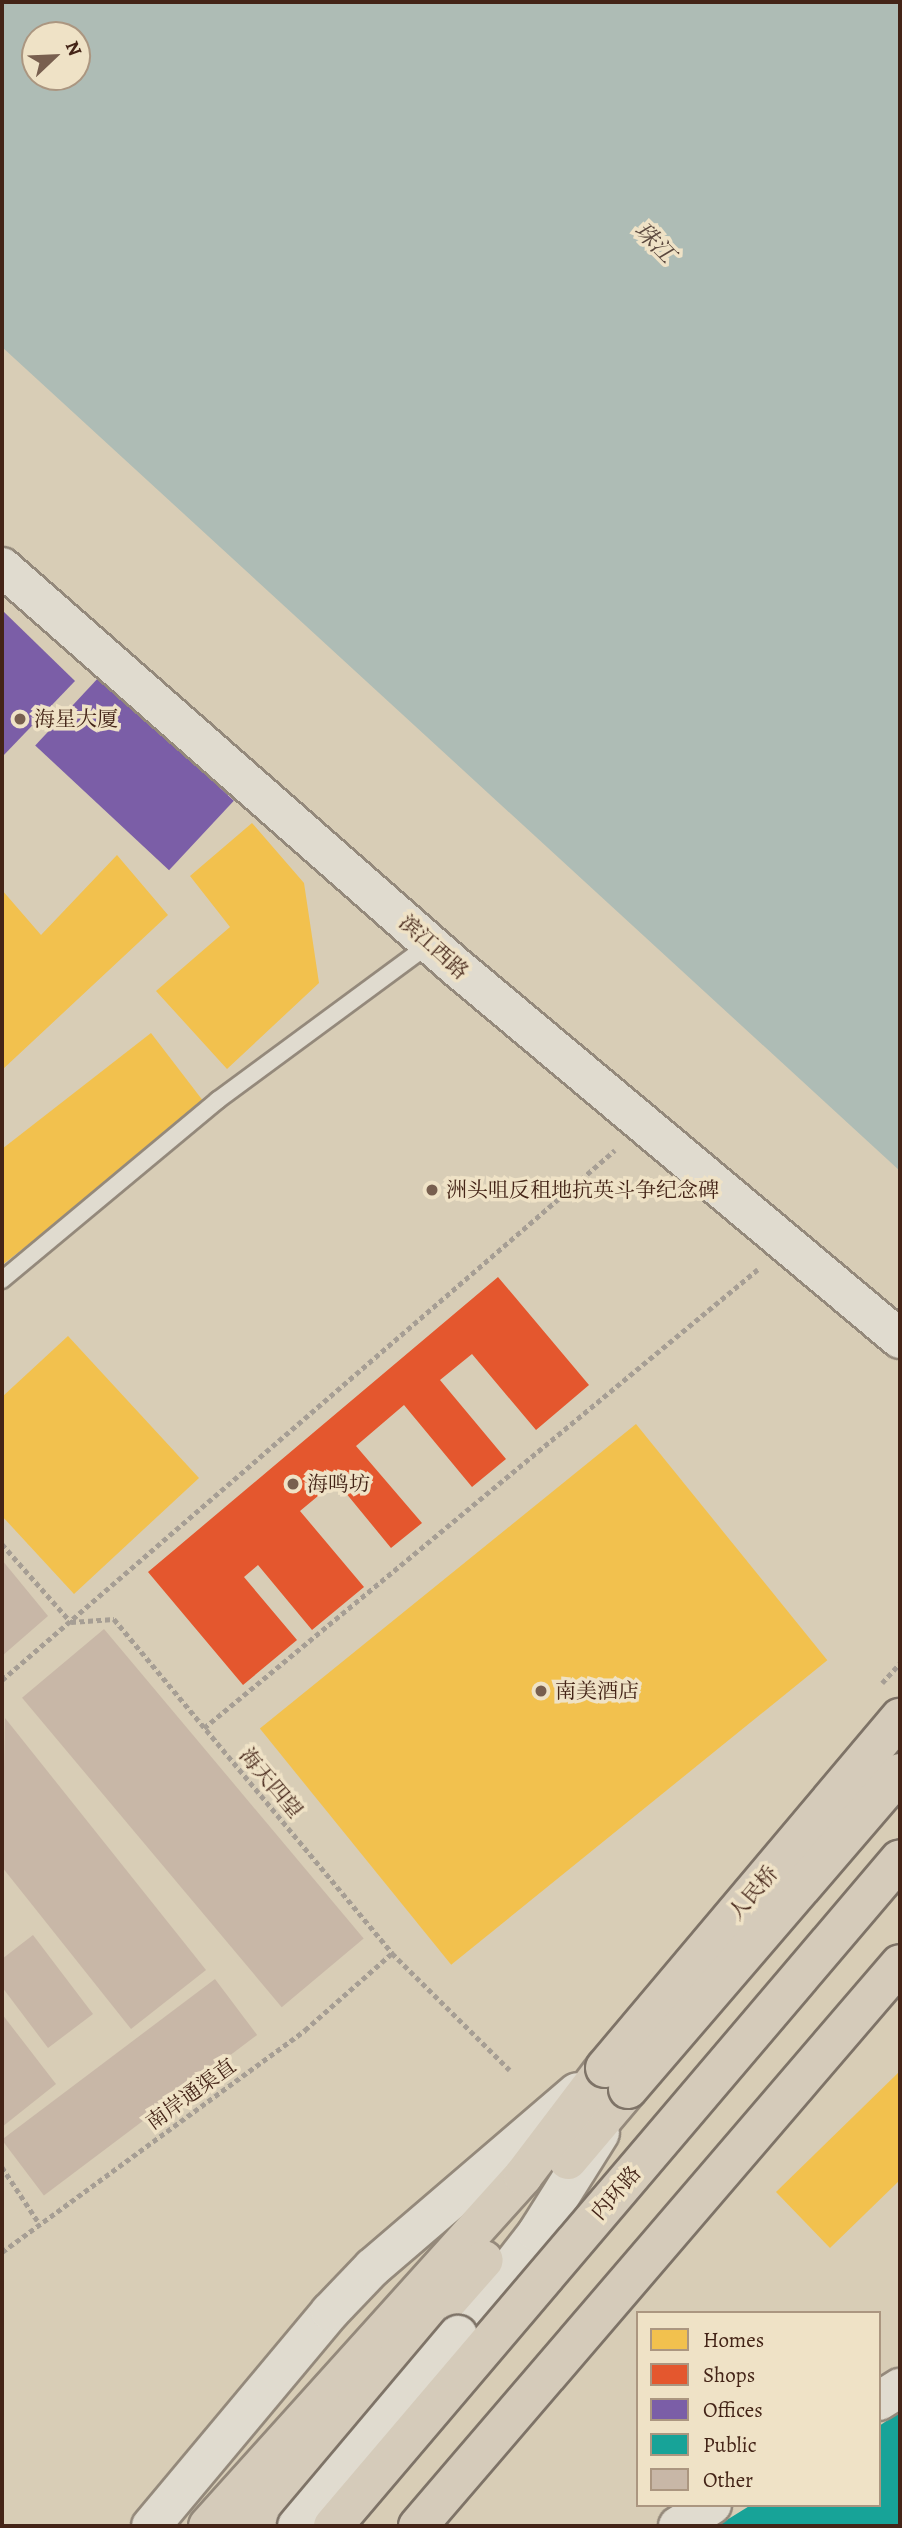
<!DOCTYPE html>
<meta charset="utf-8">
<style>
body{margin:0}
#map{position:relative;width:902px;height:2528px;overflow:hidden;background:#d8cdb6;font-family:Alegreya,"Noto Serif SC",serif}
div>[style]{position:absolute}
.water>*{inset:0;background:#aebcb5}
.homes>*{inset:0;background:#f2c14e;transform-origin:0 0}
.shops>*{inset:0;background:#e4572e}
.offices>*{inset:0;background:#7b5ea7;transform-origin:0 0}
.public>*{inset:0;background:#17a398}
.building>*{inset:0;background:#c8b7a7;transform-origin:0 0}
.path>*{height:4.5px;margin-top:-2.25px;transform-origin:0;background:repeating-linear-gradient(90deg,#a69e94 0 5px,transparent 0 8.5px)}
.roads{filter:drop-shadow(2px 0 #94897b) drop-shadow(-2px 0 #94897b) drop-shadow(0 2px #94897b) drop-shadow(0 -2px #94897b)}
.service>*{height:16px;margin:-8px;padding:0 8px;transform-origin:8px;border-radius:8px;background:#e0dbcf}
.secondary>*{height:38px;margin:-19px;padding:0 19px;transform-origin:19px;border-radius:19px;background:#e0dbcf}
.primary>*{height:38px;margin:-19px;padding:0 19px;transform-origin:19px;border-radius:19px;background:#d5cbba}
.bridges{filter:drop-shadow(2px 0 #7e7367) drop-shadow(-2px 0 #7e7367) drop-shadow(0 2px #7e7367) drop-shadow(0 -2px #7e7367)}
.secondary-bridge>*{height:38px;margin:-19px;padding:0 19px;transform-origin:19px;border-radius:19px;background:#e0dbcf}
.primary-bridge>*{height:38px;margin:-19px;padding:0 19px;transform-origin:19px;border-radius:19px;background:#d5cbba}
.trunk-bridge>*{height:38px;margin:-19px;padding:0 19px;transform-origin:19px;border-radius:19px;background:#d5cbba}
.dots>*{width:19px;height:19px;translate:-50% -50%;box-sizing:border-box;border:4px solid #efe2c6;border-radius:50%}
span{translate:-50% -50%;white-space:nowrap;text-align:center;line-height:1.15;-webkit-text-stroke:7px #efe2c6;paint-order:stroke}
.poi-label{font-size:21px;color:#442417}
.left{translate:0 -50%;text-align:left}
.street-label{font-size:21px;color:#442417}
.water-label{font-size:23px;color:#5a483e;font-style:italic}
.frame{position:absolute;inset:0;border:4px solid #442417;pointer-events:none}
.legend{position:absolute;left:636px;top:2311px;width:245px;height:196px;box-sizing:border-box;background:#efe2c6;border:2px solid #ab9680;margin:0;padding:9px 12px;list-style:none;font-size:21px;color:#442417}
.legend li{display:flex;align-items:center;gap:14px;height:35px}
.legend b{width:35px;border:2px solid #ab9680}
.north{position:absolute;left:21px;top:21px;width:70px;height:70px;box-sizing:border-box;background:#efe2c6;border:2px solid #ab9680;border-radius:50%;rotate:67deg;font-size:19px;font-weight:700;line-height:28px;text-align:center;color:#442417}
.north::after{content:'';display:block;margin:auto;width:24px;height:32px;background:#785f4f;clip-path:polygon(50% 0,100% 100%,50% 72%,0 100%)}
</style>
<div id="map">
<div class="water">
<i style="clip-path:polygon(evenodd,2px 2px,900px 2px,900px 1171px,2px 347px,2px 2px,35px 35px,77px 35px,77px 77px,35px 77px,35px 35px)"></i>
</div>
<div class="homes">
<i style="clip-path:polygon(252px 823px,304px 883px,319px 983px,227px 1069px,156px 991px,230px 927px,190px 876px)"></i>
<i style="clip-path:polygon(117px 855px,168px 915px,2px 1070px,2px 890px,41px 935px)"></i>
<i style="clip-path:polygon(151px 1033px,207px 1106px,2px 1265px,2px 1149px)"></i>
<i style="clip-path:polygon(68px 1336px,199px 1478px,74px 1594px,2px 1516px,2px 1397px)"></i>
<i style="left:636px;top:1424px;width:304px;height:484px;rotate:51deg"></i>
<i style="clip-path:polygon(900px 2071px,900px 2180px,830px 2248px,776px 2192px)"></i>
</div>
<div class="shops">
<i style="clip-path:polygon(498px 1277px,589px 1385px,536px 1430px,472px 1354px,440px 1380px,506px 1459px,472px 1487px,404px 1405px,356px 1446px,422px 1523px,391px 1548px,336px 1481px,300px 1511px,364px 1587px,312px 1630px,258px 1565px,244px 1577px,297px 1640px,243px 1685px,148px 1572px)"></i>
</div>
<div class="offices">
<i style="clip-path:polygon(2px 610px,75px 681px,2px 757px)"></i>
<i style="left:100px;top:676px;width:183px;height:95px;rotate:43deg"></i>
</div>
<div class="public">
<i style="clip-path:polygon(900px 2412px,900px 2526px,717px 2526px,751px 2505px,879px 2505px,879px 2426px)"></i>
</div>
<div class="building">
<i style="clip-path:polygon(2px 1560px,48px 1616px,2px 1656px)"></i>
<i style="left:104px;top:1629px;width:404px;height:107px;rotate:50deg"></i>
<i style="clip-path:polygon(5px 1718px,206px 1970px,131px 2029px,2px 1867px)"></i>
<i style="clip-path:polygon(33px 1935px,93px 2014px,48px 2048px,2px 1987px,2px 1959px)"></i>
<i style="left:215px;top:1979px;width:70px;height:267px;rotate:53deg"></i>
<i style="clip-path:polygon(2px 2014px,56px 2084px,2px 2127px)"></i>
</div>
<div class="path">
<i style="left:2px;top:1544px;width:104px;rotate:48.5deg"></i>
<i style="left:71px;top:1622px;width:43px;rotate:-4deg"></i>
<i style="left:114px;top:1619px;width:435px;rotate:50.2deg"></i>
<i style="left:392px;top:1953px;width:166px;rotate:44.8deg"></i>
<i style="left:2px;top:1680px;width:810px;rotate:-40.85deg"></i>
<i style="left:882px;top:1683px;width:27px;rotate:-48deg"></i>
<i style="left:204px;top:1728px;width:719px;rotate:-39.64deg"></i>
<i style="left:2px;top:2167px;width:67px;rotate:56.5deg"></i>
<i style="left:2px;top:2252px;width:376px;rotate:-36.2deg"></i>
<i style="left:305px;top:2030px;width:116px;rotate:-41.5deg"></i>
</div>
<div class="roads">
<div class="service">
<i style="left:2px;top:1280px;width:281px;rotate:-39.8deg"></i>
<i style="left:218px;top:1100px;width:265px;rotate:-36.4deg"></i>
</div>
<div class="secondary">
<i style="left:2px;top:567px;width:602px;rotate:41.36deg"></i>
<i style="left:454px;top:965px;width:582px;rotate:39.98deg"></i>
<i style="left:458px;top:2335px;width:129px;rotate:-52.2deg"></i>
<i style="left:537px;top:2233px;width:118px;rotate:-57.8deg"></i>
<i style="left:879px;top:2401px;width:25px;rotate:-32deg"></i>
<i style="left:151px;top:2526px;width:279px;rotate:-50.1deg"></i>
<i style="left:330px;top:2312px;width:61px;rotate:-46.3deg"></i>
<i style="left:372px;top:2268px;width:270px;rotate:-40.6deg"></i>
<i style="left:678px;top:2526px;width:40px;rotate:-32deg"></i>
</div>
<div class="primary">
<i style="left:568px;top:2160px;width:93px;rotate:-49.8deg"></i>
<i style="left:208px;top:2526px;width:471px;rotate:-48deg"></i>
<i style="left:523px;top:2176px;width:136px;rotate:-52.8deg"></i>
<i style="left:250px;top:2526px;width:354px;rotate:-48.7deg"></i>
</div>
</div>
<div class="bridges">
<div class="secondary-bridge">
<i style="left:297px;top:2526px;width:250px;rotate:-49.9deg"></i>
</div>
<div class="primary-bridge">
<i style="left:605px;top:2068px;width:458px;rotate:-49.9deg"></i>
<i style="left:628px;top:2089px;width:417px;rotate:-49.3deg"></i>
</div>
<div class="trunk-bridge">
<i style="left:333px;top:2526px;width:875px;rotate:-49.63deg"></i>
<i style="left:418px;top:2526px;width:740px;rotate:-49.38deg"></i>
</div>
</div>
<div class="dots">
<i style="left:20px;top:719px;background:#785f4f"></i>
<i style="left:432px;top:1190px;background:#785f4f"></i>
<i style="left:293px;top:1484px;background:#785f4f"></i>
<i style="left:541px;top:1691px;background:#785f4f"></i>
</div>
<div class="poi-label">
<span class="left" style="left:34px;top:719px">海星大厦</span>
<span class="left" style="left:446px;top:1190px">洲头咀反租地抗英斗争纪念碑</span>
<span class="left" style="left:307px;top:1484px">海鸣坊</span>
<span class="left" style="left:555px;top:1691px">南美酒店</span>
</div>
<div class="street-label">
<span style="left:434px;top:947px;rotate:42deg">滨江西路</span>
<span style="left:271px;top:1783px;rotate:50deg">海天四望</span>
<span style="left:753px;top:1893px;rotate:-50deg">人民桥</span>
<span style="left:191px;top:2094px;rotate:-36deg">南岸通渠直</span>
<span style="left:616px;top:2193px;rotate:-49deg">内环路</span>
</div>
<div class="water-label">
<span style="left:654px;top:243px;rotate:45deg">珠江</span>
</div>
<div class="frame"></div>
<ul class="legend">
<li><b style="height:19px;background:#f2c14e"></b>Homes</li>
<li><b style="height:19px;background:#e4572e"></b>Shops</li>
<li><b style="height:19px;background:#7b5ea7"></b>Offices</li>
<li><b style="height:19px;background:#17a398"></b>Public</li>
<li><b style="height:19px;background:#c8b7a7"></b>Other</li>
</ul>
<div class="north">N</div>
</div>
